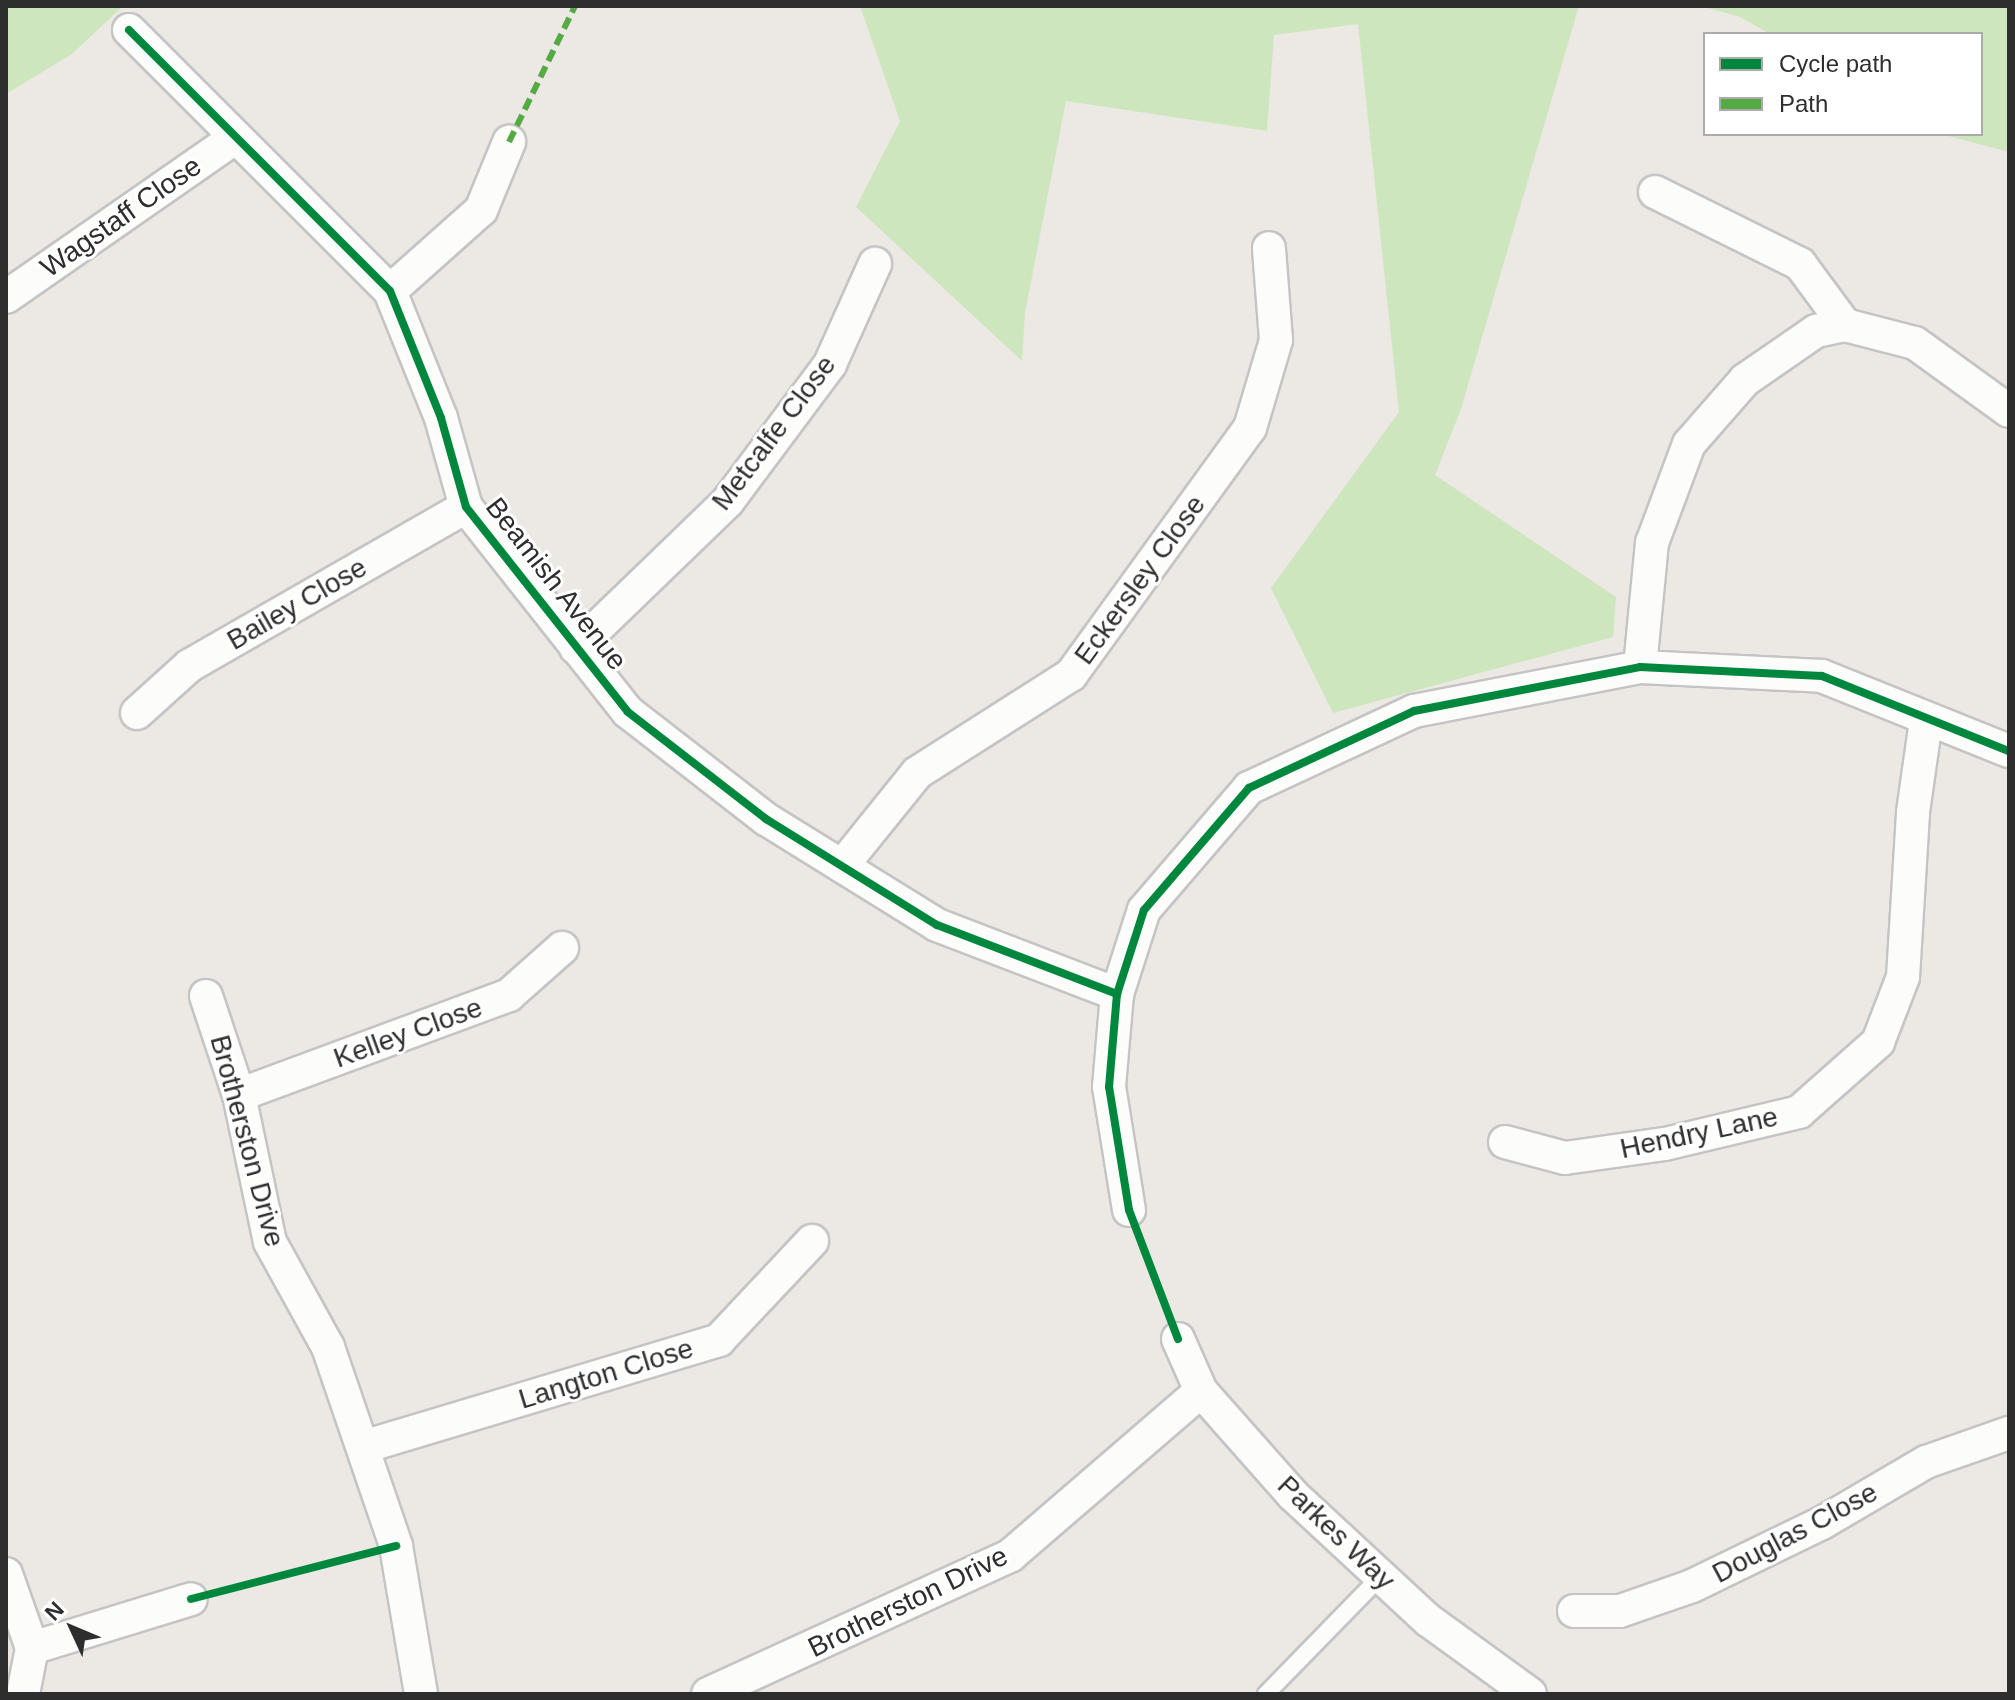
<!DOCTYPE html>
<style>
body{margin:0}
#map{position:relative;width:2015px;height:1700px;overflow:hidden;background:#ece8e4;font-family:Helvetica,sans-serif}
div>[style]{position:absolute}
.green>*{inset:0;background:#cee6be}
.roads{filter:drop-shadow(2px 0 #c5c4c5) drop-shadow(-2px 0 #c5c4c5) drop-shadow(0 2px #c5c4c5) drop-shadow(0 -2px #c5c4c5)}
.service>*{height:16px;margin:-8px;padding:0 8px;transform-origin:8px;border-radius:8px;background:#fcfcfb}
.minor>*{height:32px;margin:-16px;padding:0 16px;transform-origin:16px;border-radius:16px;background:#fcfcfb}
.quiet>*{height:6px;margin-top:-3px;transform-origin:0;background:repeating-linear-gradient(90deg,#54ab44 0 12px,transparent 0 18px)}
.cycleway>*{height:8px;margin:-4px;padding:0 4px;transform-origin:4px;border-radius:4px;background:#00873e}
span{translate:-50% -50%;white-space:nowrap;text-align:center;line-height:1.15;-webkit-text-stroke:6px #fff;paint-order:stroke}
.street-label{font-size:28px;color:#2e2e2e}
.frame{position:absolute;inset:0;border:8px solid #2e2e2e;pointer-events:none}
.legend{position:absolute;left:1703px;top:32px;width:280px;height:104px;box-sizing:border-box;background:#fff;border:2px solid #ababab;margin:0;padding:10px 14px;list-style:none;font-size:24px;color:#2e2e2e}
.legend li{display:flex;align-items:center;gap:16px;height:40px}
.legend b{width:40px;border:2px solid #ababab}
.north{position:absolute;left:32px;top:1588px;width:80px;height:80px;-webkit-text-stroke:6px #fff;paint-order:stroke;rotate:314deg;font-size:22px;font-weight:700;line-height:32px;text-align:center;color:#2e2e2e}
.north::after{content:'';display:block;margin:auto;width:28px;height:36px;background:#2e2e2e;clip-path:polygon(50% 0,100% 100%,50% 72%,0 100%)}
</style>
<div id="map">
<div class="green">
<i style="clip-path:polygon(6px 6px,123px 6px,72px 54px,6px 94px)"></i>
<i style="clip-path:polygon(860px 6px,1579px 6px,1461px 409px,1435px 475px,1616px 597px,1613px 637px,1333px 713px,1271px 588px,1399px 412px,1358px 24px,1274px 35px,1267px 131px,1066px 101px,1025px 313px,1022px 361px,856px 207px,900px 121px)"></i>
<i style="clip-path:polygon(1701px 6px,2009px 6px,2009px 152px,1941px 134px,1981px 134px,1981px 34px,1770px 34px,1740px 17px)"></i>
</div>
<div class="roads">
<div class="service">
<i style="left:1266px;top:1694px;width:165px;rotate:-45.7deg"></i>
</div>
<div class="minor">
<i style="left:129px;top:30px;width:369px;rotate:45deg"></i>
<i style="left:390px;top:291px;width:137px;rotate:68.1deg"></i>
<i style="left:441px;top:418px;width:92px;rotate:74.3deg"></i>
<i style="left:466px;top:507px;width:261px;rotate:51.7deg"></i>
<i style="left:628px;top:712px;width:175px;rotate:37.8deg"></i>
<i style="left:766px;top:819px;width:201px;rotate:31.8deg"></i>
<i style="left:937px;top:925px;width:193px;rotate:21deg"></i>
<i style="left:1655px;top:192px;width:162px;rotate:26.4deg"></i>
<i style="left:1800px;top:264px;width:76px;rotate:53.6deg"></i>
<i style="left:390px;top:291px;width:122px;rotate:-41.7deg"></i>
<i style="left:481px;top:210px;width:74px;rotate:-67.6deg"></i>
<i style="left:6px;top:297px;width:280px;rotate:-34.8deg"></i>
<i style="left:576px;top:648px;width:211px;rotate:-44deg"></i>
<i style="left:728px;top:501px;width:171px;rotate:-53.3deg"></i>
<i style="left:830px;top:364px;width:110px;rotate:-65.8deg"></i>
<i style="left:1640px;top:667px;width:125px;rotate:-84.5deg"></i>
<i style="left:1652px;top:543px;width:106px;rotate:-69.5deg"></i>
<i style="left:1689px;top:444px;width:85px;rotate:-48.8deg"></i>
<i style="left:1745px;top:380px;width:86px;rotate:-34.6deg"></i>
<i style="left:1816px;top:331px;width:30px;rotate:-12deg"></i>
<i style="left:1845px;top:325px;width:72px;rotate:14.4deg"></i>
<i style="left:1915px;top:343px;width:116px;rotate:35.9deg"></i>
<i style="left:137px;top:713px;width:70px;rotate:-42.1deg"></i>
<i style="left:189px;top:666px;width:319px;rotate:-29.9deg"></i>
<i style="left:842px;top:866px;width:119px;rotate:-51.1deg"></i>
<i style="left:917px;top:773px;width:183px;rotate:-32.5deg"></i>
<i style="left:1071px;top:675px;width:305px;rotate:-54.1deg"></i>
<i style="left:1250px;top:428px;width:92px;rotate:-73.5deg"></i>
<i style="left:1276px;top:340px;width:92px;rotate:-94.4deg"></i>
<i style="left:206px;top:996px;width:104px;rotate:71.6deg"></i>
<i style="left:239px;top:1095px;width:150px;rotate:78.1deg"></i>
<i style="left:270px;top:1242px;width:120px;rotate:61.1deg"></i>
<i style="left:328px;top:1347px;width:210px;rotate:71.1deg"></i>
<i style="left:396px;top:1546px;width:150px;rotate:80.4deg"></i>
<i style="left:239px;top:1095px;width:288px;rotate:-20.3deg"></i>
<i style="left:509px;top:995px;width:71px;rotate:-41.6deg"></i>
<i style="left:1505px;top:1142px;width:62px;rotate:14.9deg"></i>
<i style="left:1565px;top:1158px;width:101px;rotate:-8deg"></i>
<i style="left:1665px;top:1144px;width:138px;rotate:-13.4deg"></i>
<i style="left:1799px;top:1112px;width:106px;rotate:-41.5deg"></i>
<i style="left:1878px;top:1042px;width:70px;rotate:-69deg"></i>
<i style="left:1903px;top:977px;width:165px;rotate:-86.5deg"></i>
<i style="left:1913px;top:812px;width:92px;rotate:-81.9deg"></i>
<i style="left:1129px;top:1210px;width:125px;rotate:-99.2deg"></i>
<i style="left:1109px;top:1087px;width:93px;rotate:-85.1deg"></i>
<i style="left:1117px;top:994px;width:88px;rotate:-72.2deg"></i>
<i style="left:1144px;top:910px;width:161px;rotate:-49.3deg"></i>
<i style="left:1249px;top:788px;width:182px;rotate:-25deg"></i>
<i style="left:1414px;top:711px;width:230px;rotate:-11deg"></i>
<i style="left:1640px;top:667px;width:182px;rotate:2.8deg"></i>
<i style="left:1822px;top:676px;width:201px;rotate:21.9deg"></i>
<i style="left:1178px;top:1339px;width:57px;rotate:66.1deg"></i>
<i style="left:1201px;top:1391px;width:139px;rotate:48.5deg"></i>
<i style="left:1293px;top:1495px;width:184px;rotate:42.8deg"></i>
<i style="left:1428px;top:1620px;width:126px;rotate:36deg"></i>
<i style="left:363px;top:1447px;width:372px;rotate:-16.7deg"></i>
<i style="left:719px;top:1340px;width:136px;rotate:-46.8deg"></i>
<i style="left:6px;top:1574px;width:78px;rotate:70.6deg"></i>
<i style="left:32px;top:1648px;width:47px;rotate:101.1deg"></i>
<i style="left:1574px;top:1611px;width:46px"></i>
<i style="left:1620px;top:1611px;width:76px;rotate:-19.1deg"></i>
<i style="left:1692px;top:1586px;width:144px;rotate:-25.9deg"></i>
<i style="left:1822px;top:1523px;width:121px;rotate:-30.4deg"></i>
<i style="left:1926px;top:1462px;width:88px;rotate:-19.3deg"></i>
<i style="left:32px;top:1648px;width:166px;rotate:-17.1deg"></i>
<i style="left:708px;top:1694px;width:333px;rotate:-24.6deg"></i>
<i style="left:1011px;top:1555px;width:251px;rotate:-40.8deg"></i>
</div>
</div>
<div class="quiet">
<i style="left:509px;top:142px;width:151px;rotate:-64.1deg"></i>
</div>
<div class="cycleway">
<i style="left:129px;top:30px;width:369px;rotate:45deg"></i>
<i style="left:390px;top:291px;width:137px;rotate:68.1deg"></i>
<i style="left:441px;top:418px;width:92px;rotate:74.3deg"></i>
<i style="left:466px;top:507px;width:261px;rotate:51.7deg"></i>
<i style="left:628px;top:712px;width:175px;rotate:37.8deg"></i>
<i style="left:766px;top:819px;width:201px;rotate:31.8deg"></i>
<i style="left:937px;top:925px;width:193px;rotate:21deg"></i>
<i style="left:1178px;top:1339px;width:138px;rotate:-110.8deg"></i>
<i style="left:1129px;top:1210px;width:125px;rotate:-99.2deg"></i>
<i style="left:1109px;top:1087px;width:93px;rotate:-85.1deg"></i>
<i style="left:1117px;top:994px;width:88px;rotate:-72.2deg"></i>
<i style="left:1144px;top:910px;width:161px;rotate:-49.3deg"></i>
<i style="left:1249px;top:788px;width:182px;rotate:-25deg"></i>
<i style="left:1414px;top:711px;width:230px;rotate:-11deg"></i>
<i style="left:1640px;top:667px;width:182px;rotate:2.8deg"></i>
<i style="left:1822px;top:676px;width:201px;rotate:21.9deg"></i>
<i style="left:191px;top:1599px;width:212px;rotate:-14.5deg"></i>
</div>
<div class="street-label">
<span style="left:121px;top:217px;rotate:-35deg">Wagstaff Close</span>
<span style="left:774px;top:433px;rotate:-53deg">Metcalfe Close</span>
<span style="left:1140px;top:580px;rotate:-54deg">Eckersley Close</span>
<span style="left:556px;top:584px;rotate:52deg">Beamish Avenue</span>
<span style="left:297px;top:604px;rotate:-30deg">Bailey Close</span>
<span style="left:408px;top:1033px;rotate:-20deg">Kelley Close</span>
<span style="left:1699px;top:1133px;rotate:-12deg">Hendry Lane</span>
<span style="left:247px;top:1141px;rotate:75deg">Brotherston Drive</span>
<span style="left:606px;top:1374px;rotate:-17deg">Langton Close</span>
<span style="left:1336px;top:1533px;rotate:44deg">Parkes Way</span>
<span style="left:1795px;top:1533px;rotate:-28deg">Douglas Close</span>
<span style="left:908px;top:1602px;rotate:-26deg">Brotherston Drive</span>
</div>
<div class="frame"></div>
<ul class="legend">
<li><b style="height:10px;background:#00873e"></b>Cycle path</li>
<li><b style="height:10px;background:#54ab44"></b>Path</li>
</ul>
<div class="north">N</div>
</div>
